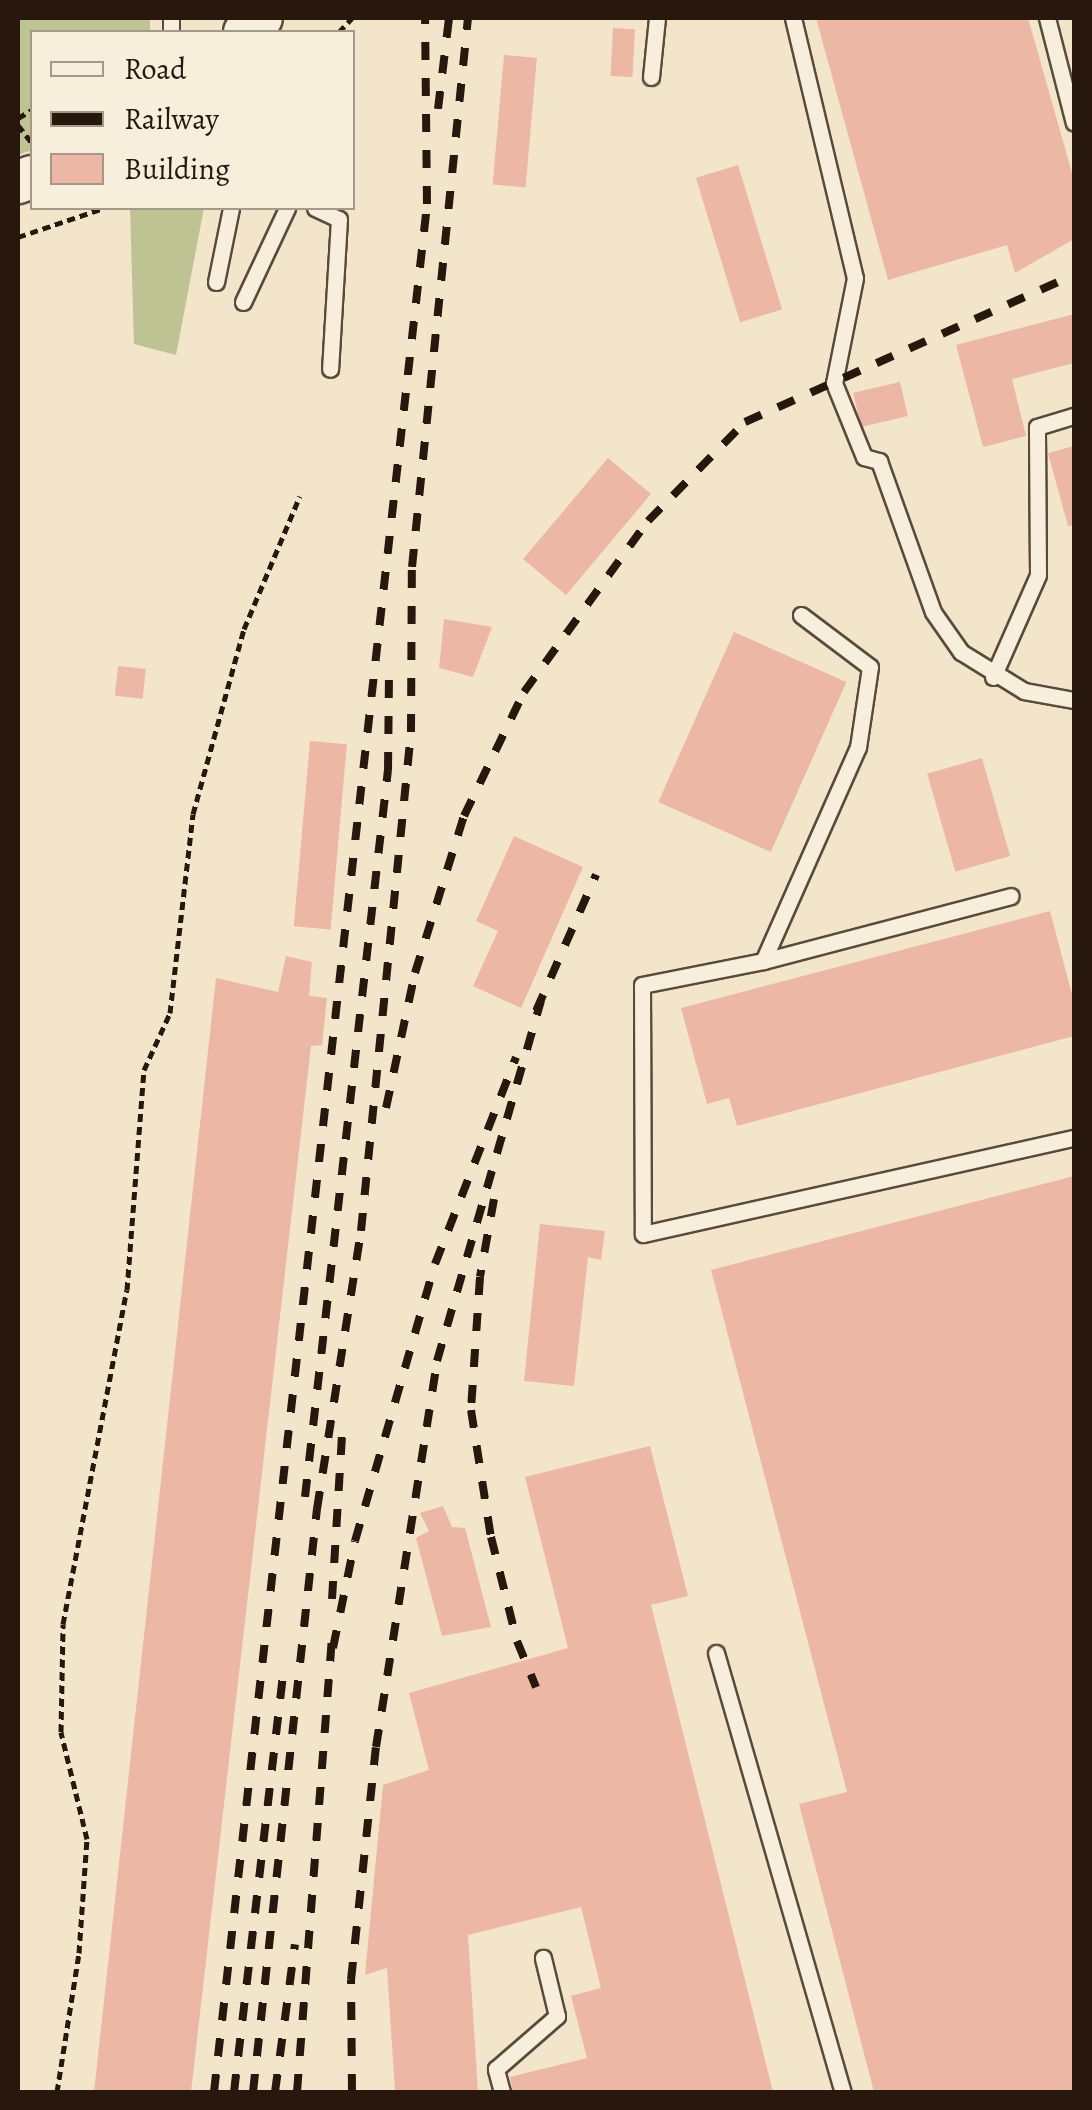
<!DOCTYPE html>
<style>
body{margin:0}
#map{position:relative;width:1092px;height:2110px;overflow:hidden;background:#f3e5c9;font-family:Alegreya,serif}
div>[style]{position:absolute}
.green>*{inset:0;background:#bec394}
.building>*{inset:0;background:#ecb7a5;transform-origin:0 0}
.path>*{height:5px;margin-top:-2.5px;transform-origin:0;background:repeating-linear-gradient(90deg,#27170d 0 8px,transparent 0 13px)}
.roads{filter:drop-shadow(2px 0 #5a4a3c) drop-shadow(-2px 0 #5a4a3c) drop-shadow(0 2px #5a4a3c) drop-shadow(0 -2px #5a4a3c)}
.lane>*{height:15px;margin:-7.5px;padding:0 7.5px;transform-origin:7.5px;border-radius:7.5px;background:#f7eedc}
.secondary>*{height:42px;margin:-21px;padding:0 21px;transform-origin:21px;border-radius:21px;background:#f7eedc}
.rail>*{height:8px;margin-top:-4px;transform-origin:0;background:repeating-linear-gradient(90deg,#27170d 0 18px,transparent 0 36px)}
span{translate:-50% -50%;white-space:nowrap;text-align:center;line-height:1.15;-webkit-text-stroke:10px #f7eedc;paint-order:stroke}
.frame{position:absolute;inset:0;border:20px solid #27170d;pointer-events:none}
.legend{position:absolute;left:30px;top:30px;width:325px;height:180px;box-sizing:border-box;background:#f7eedc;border:2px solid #a49889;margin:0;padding:12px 18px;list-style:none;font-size:30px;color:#27170d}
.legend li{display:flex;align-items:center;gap:20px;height:50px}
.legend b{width:50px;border:2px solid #a49889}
</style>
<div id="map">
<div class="green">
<i style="clip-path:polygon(18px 18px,150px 18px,150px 32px,32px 32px,32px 150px,18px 155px)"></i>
<i style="clip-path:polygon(130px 208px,204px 208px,176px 355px,134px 344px)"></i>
</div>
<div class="building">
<i style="clip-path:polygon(816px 18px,1028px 18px,1074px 180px,1074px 239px,1015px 273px,1007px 245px,888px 280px)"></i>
<i style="left:613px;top:28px;width:22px;height:48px;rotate:3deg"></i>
<i style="left:504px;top:55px;width:33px;height:130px;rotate:5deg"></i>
<i style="left:738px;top:165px;width:151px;height:44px;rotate:73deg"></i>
<i style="clip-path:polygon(1074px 314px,1074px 363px,1012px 379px,1026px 436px,983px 447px,956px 345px)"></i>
<i style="left:900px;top:382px;width:35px;height:48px;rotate:77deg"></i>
<i style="clip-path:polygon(1074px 446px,1074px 525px,1068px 526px,1048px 453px)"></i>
<i style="left:608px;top:458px;width:56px;height:132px;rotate:40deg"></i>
<i style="clip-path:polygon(444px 619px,492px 627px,473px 677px,439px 668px)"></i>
<i style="left:734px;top:632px;width:123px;height:186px;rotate:24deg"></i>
<i style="left:118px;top:666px;width:28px;height:30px;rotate:6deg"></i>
<i style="left:310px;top:741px;width:37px;height:186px;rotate:5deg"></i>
<i style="left:982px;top:758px;width:102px;height:57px;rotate:74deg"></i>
<i style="clip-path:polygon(514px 836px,583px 867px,521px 1008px,473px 986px,498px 931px,476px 921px)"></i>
<i style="clip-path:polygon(1050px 911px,1074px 1002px,1074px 1036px,737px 1126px,729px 1098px,707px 1104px,681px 1008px)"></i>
<i style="clip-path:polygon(286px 956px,312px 962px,309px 996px,327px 998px,322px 1045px,311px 1046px,191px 2092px,94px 2092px,216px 978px,278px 992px)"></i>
<i style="clip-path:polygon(1074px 1176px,1074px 2092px,874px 2092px,799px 1804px,847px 1792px,711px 1270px)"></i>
<i style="clip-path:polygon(540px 1224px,605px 1231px,601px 1260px,588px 1257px,574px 1386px,524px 1381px)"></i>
<i style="clip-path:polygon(650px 1446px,688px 1596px,651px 1605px,773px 2092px,513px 2092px,510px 2077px,587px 2058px,571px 1996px,601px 1988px,581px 1907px,468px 1935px,478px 2092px,395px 2092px,387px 1968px,365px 1975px,383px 1785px,429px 1770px,409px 1693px,568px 1648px,525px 1477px)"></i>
<i style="clip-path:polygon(443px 1506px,452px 1527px,465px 1528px,491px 1627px,442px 1636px,416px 1538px,429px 1531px,420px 1513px)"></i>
</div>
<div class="path">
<i style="left:339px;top:32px;width:19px;rotate:-47deg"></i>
<i style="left:18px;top:118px;width:16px;rotate:-30deg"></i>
<i style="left:18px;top:125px;width:23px;rotate:52deg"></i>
<i style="left:18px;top:237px;width:91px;rotate:-18.6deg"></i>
<i style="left:57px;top:2092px;width:141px;rotate:-81deg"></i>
<i style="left:79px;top:1953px;width:114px;rotate:-86deg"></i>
<i style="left:87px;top:1839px;width:110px;rotate:-103.7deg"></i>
<i style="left:61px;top:1732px;width:108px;rotate:-88.9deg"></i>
<i style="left:63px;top:1624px;width:340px;rotate:-79.2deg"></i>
<i style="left:127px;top:1290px;width:221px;rotate:-85.6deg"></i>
<i style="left:144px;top:1070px;width:63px;rotate:-65.5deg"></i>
<i style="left:170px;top:1013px;width:200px;rotate:-83.4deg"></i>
<i style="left:193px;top:814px;width:192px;rotate:-74.6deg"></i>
<i style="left:244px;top:629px;width:144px;rotate:-67.2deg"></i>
</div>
<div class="roads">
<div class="lane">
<i style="left:793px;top:18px;width:267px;rotate:76.6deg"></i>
<i style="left:855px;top:278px;width:107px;rotate:101.3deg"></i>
<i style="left:834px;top:383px;width:80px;rotate:67.9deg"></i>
<i style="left:864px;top:457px;width:16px;rotate:15deg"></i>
<i style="left:879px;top:461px;width:160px;rotate:70.3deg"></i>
<i style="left:933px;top:612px;width:49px;rotate:55deg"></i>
<i style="left:961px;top:652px;width:74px;rotate:31.8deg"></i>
<i style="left:1024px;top:691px;width:51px;rotate:10.2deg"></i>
<i style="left:1047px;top:18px;width:108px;rotate:75.6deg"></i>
<i style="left:171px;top:32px;width:14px;rotate:-90deg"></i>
<i style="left:651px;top:77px;width:59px;rotate:-84.2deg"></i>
<i style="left:315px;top:208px;width:26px;rotate:25deg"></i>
<i style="left:339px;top:219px;width:150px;rotate:93.4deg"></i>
<i style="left:216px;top:282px;width:76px;rotate:-78.5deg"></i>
<i style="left:243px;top:302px;width:104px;rotate:-64.9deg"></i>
<i style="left:801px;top:615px;width:86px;rotate:37deg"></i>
<i style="left:870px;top:667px;width:81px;rotate:98.5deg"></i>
<i style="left:858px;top:747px;width:234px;rotate:113.9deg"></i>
<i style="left:763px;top:961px;width:123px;rotate:168.8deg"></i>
<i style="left:642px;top:985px;width:249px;rotate:89.8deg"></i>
<i style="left:643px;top:1234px;width:442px;rotate:-12.6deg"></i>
<i style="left:993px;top:677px;width:111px;rotate:-66.2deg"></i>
<i style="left:1038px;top:575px;width:148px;rotate:-90.4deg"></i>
<i style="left:1037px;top:427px;width:39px;rotate:-17deg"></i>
<i style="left:763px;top:961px;width:256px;rotate:-14.7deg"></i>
<i style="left:716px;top:1653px;width:457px;rotate:73.9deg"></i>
<i style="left:502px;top:2092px;width:24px;rotate:-105deg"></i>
<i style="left:496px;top:2069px;width:81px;rotate:-41deg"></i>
<i style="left:557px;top:2016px;width:60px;rotate:-103.6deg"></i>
</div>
<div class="secondary">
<i style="left:245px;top:32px;width:21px;rotate:-41deg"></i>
<i style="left:18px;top:182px;width:15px;rotate:-20deg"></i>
</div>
</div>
<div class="rail">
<i style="left:438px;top:109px;width:92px;rotate:-83.1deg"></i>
<i style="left:536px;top:1011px;width:149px;rotate:-66.2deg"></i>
<i style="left:386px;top:1108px;width:138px;rotate:-77.9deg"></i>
<i style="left:415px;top:973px;width:164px;rotate:-72.7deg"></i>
<i style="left:464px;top:816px;width:138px;rotate:-64.2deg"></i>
<i style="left:524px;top:692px;width:211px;rotate:-54.1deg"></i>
<i style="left:648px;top:521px;width:139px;rotate:-45.6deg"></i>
<i style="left:745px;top:422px;width:360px;rotate:-24.1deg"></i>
<i style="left:494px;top:1199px;width:79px;rotate:100.2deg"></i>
<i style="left:480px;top:1277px;width:133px;rotate:93.9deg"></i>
<i style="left:471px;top:1410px;width:129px;rotate:81.1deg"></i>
<i style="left:491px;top:1537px;width:107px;rotate:76deg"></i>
<i style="left:517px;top:1641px;width:50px;rotate:67.6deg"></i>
<i style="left:305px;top:1497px;width:732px;rotate:-83.49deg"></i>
<i style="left:388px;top:770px;width:104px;rotate:-89.4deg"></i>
<i style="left:332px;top:1599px;width:165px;rotate:-86.5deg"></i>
<i style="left:333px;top:1648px;width:109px;rotate:-78.4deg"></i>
<i style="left:355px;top:1541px;width:288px;rotate:-73.9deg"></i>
<i style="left:435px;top:1264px;width:222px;rotate:-68.6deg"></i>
<i style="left:214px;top:2092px;width:1900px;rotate:-83.56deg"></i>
<i style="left:427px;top:204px;width:186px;rotate:-90.6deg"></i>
<i style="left:234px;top:2092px;width:429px;rotate:-83.3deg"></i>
<i style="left:253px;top:2092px;width:587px;rotate:-83.74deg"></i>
<i style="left:317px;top:1509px;width:281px;rotate:-81deg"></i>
<i style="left:361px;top:1231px;width:501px;rotate:-84.28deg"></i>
<i style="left:411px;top:732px;width:165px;rotate:-89.7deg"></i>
<i style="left:412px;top:567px;width:552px;rotate:-84.18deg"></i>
<i style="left:275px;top:2092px;width:149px;rotate:-82.3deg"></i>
<i style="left:297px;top:2092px;width:459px;rotate:-85.6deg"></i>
<i style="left:352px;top:2092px;width:112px;rotate:-90.5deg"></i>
<i style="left:351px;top:1980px;width:234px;rotate:-83.9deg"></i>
<i style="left:376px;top:1747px;width:391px;rotate:-81deg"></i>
<i style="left:437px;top:1361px;width:375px;rotate:-73.9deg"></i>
</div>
<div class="frame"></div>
<ul class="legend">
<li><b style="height:12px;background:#f7eedc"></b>Road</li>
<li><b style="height:12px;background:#27170d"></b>Railway</li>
<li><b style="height:28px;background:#ecb7a5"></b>Building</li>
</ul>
</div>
